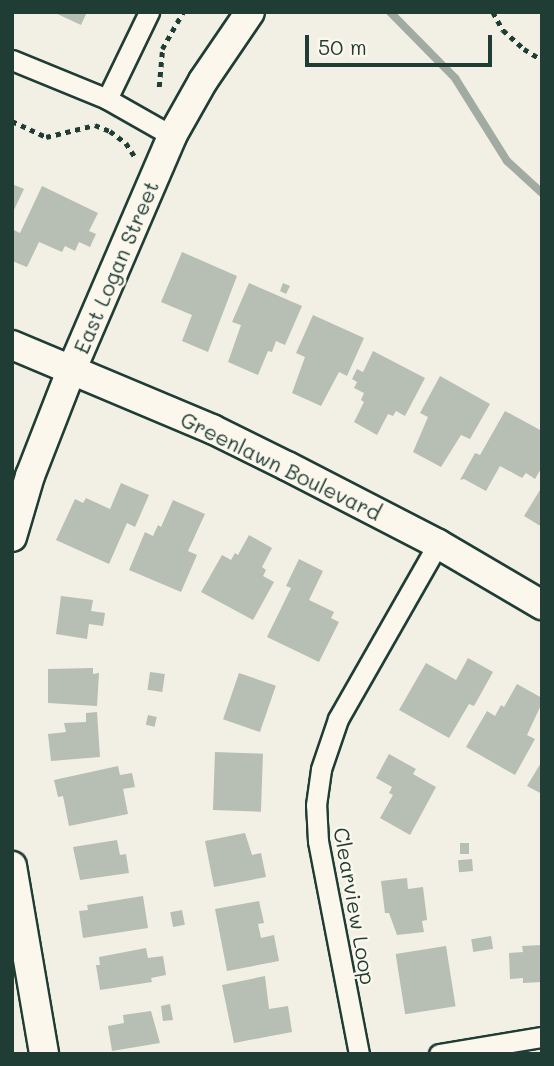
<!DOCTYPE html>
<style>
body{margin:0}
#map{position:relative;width:554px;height:1066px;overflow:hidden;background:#f2f0e5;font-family:Mali,sans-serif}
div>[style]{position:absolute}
.stream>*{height:8px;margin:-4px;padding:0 4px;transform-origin:4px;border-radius:4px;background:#a2aba1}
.building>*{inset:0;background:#b7beb3;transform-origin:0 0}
.path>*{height:4.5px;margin-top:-2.25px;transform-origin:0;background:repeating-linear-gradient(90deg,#1f3d34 0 5px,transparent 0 10px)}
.roads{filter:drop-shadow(2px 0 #1f3d34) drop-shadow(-2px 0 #1f3d34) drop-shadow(0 2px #1f3d34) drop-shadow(0 -2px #1f3d34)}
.street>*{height:19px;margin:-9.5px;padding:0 9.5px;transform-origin:9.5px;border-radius:9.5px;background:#fbf7ec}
.secondary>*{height:28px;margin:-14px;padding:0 14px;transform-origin:14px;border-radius:14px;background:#fbf7ec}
span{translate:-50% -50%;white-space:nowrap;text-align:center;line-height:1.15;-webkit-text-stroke:5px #fbf7ec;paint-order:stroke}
.street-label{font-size:21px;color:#1f3d34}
.frame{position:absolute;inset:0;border:14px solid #1f3d34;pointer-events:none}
.scale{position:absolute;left:305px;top:35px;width:187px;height:32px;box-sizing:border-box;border:4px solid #1f3d34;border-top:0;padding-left:9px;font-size:21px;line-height:24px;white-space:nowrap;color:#1f3d34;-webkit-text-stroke:5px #fbf7ec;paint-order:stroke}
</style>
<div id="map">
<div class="stream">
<i style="left:390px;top:12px;width:93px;rotate:45.4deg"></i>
<i style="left:455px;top:78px;width:98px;rotate:57.9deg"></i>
<i style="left:507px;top:161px;width:47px;rotate:42.4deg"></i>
</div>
<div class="building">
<i style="clip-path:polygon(53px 12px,87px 12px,81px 25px)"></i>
<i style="clip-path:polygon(12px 184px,24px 189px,12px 214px)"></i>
<i style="clip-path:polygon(42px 186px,98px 213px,89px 231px,96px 234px,90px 247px,79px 242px,75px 251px,65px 246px,62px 252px,39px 242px,27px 267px,12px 261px,12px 235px,14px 230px,20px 233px)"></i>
<i style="clip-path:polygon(182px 252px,237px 276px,208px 352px,182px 341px,192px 315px,161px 302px)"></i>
<i style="clip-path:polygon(249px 283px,302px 306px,285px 345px,276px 341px,272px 352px,268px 351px,258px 375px,228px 362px,241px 325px,232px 322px)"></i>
<i style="clip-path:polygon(283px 283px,290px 286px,286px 294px,280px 291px)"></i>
<i style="clip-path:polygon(313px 315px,364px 338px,347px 376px,339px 372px,321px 406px,292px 393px,305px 357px,296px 353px)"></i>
<i style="clip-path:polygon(373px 351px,425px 378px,405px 416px,396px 411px,393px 416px,388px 414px,377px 435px,354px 422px,364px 402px,361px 400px,364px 393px,354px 388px,357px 382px,352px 379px,357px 369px,363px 372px)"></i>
<i style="clip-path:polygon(440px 376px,490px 404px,470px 439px,461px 435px,441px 467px,413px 452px,428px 417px,420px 413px)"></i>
<i style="clip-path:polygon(505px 411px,542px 431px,542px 467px,535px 479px,526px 473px,522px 478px,500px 466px,486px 491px,464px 479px,460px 480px,475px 453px,480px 455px)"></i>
<i style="clip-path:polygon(121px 483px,149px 495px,135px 527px,127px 523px,109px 564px,56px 540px,75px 499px,83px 503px,86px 498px,110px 509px)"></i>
<i style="clip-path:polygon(540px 490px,542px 492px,542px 527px,524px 516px)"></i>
<i style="clip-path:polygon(173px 500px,205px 514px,188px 551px,197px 555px,181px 592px,129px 570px,145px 532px,153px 536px,158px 525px,161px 527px)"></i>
<i style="clip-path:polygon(249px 535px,272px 548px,262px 567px,266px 570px,263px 576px,274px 582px,253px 620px,201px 592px,222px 555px,231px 560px,235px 553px,238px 555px)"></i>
<i style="clip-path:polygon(299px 559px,323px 571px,309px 600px,334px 612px,331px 618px,339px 622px,319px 662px,267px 637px,291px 588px,286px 586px)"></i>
<i style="clip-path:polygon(61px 596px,93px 600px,91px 611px,105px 613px,103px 626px,89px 624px,87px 639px,56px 634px)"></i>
<i style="clip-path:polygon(468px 658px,493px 672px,474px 706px,469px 704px,449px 738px,399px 710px,426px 663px,456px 680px)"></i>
<i style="clip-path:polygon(93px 668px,93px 674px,99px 673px,97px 706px,48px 703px,48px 669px)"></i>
<i style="left:150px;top:672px;width:15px;height:18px;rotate:8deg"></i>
<i style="left:239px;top:673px;width:39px;height:49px;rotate:19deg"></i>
<i style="clip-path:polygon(517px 684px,542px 698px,542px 703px,527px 735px,535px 739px,515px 775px,466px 747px,487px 711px,495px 716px,501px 705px,504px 707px)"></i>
<i style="clip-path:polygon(97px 712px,100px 757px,51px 761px,48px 734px,66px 732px,64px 723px,86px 722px,86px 713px)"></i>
<i style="left:148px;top:715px;width:9px;height:10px;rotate:13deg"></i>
<i style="left:215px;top:752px;width:48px;height:58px;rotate:2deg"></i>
<i style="clip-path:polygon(389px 754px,416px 769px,413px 774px,436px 787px,410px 835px,380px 818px,393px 795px,389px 793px,392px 787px,376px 778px)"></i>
<i style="clip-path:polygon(542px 761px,542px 794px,527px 786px)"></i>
<i style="clip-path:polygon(118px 766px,120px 775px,132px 773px,135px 787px,123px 789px,128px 814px,69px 826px,63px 796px,58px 797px,54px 780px)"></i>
<i style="clip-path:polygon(245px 833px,252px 855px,261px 853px,266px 877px,214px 887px,205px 841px)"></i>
<i style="clip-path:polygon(117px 840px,120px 855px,126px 854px,129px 873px,80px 880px,73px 847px)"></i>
<i style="left:460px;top:843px;width:9px;height:11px"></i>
<i style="left:472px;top:859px;width:12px;height:14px;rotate:85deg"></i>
<i style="clip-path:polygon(407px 878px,408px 889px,423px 887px,427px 920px,422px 921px,424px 932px,397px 935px,389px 913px,385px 913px,381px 881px)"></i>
<i style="clip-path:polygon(143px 896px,148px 928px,83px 938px,79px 911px,88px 910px,87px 905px)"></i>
<i style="clip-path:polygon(259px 901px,264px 923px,258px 924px,261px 938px,274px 935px,279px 961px,227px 971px,215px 909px)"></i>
<i style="left:182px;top:910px;width:15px;height:12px;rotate:79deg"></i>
<i style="left:491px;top:936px;width:13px;height:20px;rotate:81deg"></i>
<i style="clip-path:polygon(542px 945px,542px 982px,523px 983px,523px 978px,510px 979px,509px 953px,523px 952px,522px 946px)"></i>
<i style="left:446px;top:946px;width:61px;height:51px;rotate:81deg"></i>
<i style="clip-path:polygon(146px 948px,148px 958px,163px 956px,166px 975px,151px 978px,152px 982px,100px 990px,96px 965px,100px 965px,99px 957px)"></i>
<i style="clip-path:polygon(265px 976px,269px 1009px,288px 1006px,292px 1032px,234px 1043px,222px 985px)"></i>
<i style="clip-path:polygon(170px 1004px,173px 1020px,163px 1021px,161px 1006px)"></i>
<i style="clip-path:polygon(151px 1011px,160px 1043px,112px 1051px,108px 1026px,124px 1023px,123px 1015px)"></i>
</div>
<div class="path">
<i style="left:493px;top:12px;width:21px;rotate:61deg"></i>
<i style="left:503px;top:30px;width:28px;rotate:42deg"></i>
<i style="left:524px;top:49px;width:21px;rotate:31deg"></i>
<i style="left:159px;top:87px;width:38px;rotate:-85deg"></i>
<i style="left:162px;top:49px;width:43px;rotate:-60.4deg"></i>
<i style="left:12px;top:121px;width:38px;rotate:25deg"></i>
<i style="left:46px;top:137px;width:50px;rotate:-13.8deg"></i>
<i style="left:95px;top:125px;width:16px;rotate:22deg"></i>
<i style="left:110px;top:131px;width:20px;rotate:37deg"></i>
<i style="left:126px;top:143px;width:17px;rotate:57deg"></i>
</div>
<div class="roads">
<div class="street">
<i style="left:12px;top:60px;width:103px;rotate:22.3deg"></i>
<i style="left:107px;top:99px;width:75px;rotate:29.6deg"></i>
<i style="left:107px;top:99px;width:97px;rotate:-64.2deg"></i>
<i style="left:359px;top:1054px;width:217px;rotate:-100.9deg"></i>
<i style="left:318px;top:841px;width:36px;rotate:-93deg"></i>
<i style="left:316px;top:805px;width:36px;rotate:-82deg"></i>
<i style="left:321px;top:769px;width:53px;rotate:-71.2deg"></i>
<i style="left:338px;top:719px;width:202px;rotate:-60.3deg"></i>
<i style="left:439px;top:1054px;width:104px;rotate:-9.4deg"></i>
</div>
<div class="secondary">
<i style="left:12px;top:345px;width:217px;rotate:22.8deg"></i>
<i style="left:212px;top:429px;width:84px;rotate:26.3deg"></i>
<i style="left:287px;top:466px;width:170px;rotate:27.3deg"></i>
<i style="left:438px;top:544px;width:121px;rotate:30.4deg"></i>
<i style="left:12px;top:537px;width:64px;rotate:-73.6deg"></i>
<i style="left:30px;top:476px;width:113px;rotate:-68.7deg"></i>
<i style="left:71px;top:371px;width:256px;rotate:-66.7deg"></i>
<i style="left:172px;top:136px;width:63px;rotate:-60.6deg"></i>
<i style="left:203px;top:81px;width:83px;rotate:-55.7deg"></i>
<i style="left:12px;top:866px;width:191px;rotate:80.3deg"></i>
</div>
</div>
<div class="street-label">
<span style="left:116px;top:267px;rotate:-67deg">East Logan Street</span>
<span style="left:281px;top:466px;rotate:26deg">Greenlawn Boulevard</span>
<span style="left:355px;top:906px;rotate:80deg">Clearview Loop</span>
</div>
<div class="frame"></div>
<div class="scale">50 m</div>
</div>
